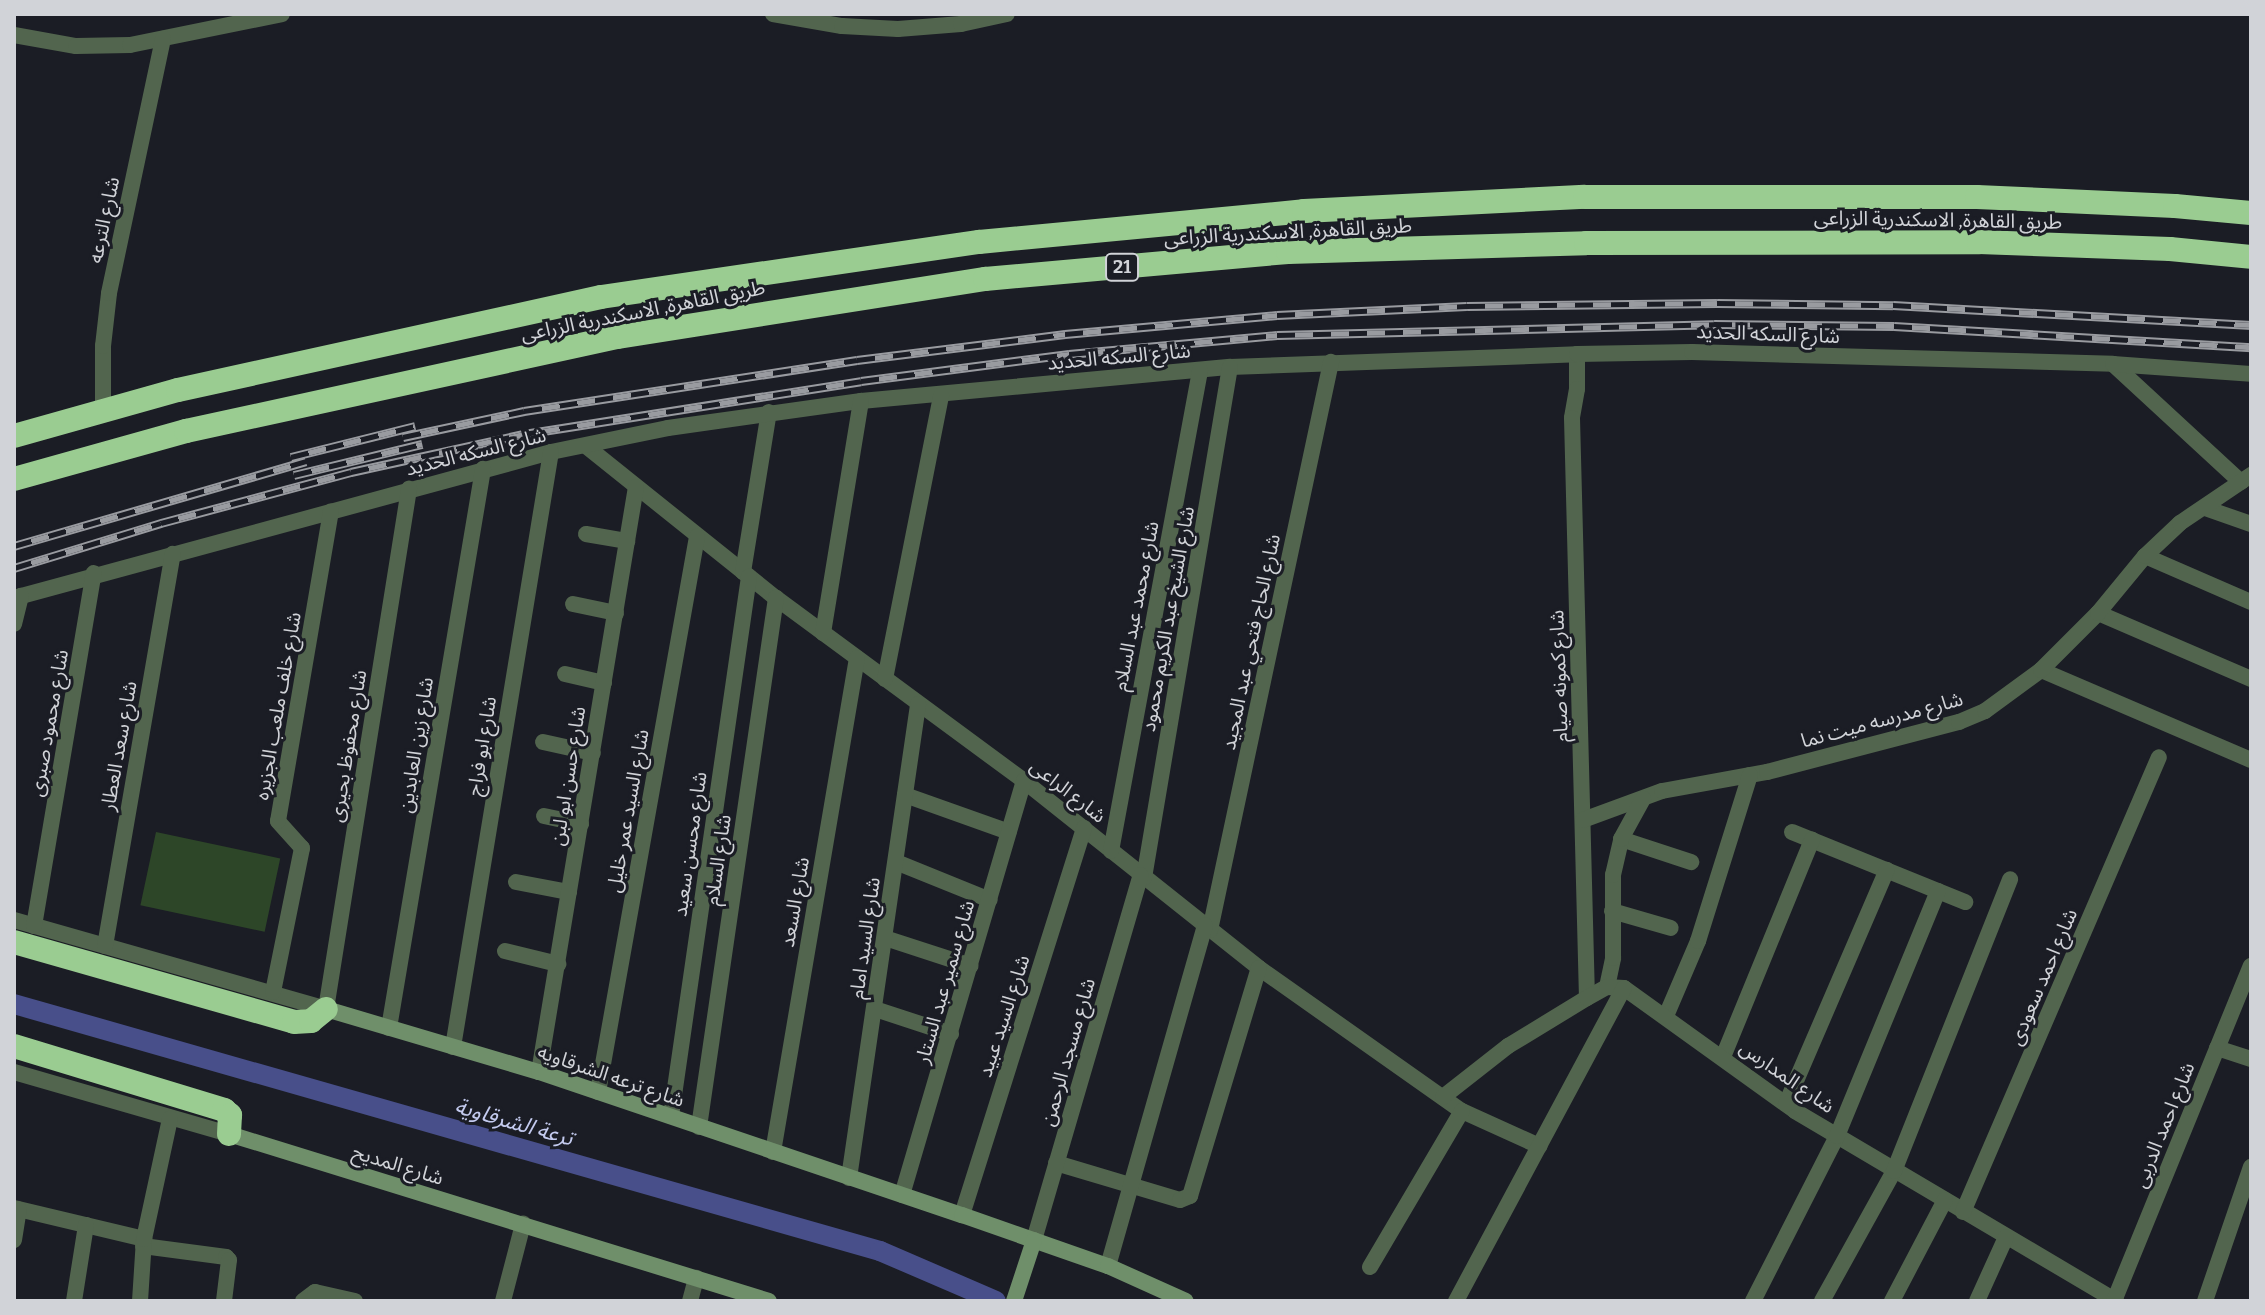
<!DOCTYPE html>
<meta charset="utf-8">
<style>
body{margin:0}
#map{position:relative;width:2265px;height:1315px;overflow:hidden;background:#1b1d25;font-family:Bitter,"Noto Sans Arabic",serif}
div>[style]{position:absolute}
.green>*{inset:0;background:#2d4628;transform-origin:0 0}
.canal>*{height:20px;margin:-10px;padding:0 10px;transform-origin:10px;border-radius:10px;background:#484f8a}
.street>*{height:16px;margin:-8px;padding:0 8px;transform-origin:8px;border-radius:8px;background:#52654e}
.secondary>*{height:16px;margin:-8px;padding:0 8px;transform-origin:8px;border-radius:8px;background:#6f8f6a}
.highway>*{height:24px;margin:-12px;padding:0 12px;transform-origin:12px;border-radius:12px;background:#9acc91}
.rail>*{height:9px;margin-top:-4.5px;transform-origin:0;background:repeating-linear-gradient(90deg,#1b1d25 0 18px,#999ba0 0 36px);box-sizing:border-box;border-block:2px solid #999ba0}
span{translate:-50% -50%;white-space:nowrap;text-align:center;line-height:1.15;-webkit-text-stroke:6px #1b1d25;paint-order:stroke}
.shield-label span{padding:2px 6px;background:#1b1d25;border:2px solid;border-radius:6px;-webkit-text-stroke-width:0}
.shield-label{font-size:18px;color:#d1d3d8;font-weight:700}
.street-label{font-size:20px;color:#d1d3d8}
.water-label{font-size:22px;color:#c4cbef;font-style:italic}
.frame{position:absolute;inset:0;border:16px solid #d1d3d8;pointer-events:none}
</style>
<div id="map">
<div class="green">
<i style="left:156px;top:832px;width:127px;height:75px;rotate:12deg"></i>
</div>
<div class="canal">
<i style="left:14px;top:1004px;width:901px;rotate:15.92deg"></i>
<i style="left:880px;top:1251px;width:126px;rotate:23.3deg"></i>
</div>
<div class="street">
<i style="left:773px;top:14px;width:70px;rotate:9.9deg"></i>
<i style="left:842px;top:26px;width:56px;rotate:3.1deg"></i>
<i style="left:898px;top:29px;width:63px;rotate:-4.5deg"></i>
<i style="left:961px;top:24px;width:47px;rotate:-12.3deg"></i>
<i style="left:14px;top:35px;width:63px;rotate:10.1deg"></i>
<i style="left:76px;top:46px;width:54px;rotate:-1.1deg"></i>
<i style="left:130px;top:45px;width:155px;rotate:-11.5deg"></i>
<i style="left:1577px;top:354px;width:35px;rotate:90deg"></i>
<i style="left:1577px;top:389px;width:29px;rotate:100deg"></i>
<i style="left:1572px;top:418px;width:580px;rotate:88.52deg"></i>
<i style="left:2113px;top:364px;width:174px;rotate:42.7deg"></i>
<i style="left:103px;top:411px;width:65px;rotate:-90deg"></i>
<i style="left:103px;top:346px;width:53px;rotate:-83.5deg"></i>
<i style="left:109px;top:293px;width:260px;rotate:-78deg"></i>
<i style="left:586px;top:446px;width:243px;rotate:38.7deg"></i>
<i style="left:776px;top:598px;width:308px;rotate:36.4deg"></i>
<i style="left:1024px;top:781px;width:300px;rotate:38.5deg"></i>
<i style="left:1259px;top:968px;width:248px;rotate:35.2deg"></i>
<i style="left:1462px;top:1111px;width:85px;rotate:24.4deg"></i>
<i style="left:2205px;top:508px;width:49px;rotate:19.2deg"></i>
<i style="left:586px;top:534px;width:42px;rotate:9.7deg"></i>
<i style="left:2145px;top:556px;width:116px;rotate:23.5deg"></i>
<i style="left:743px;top:572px;width:162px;rotate:-80.8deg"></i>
<i style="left:14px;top:598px;width:556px;rotate:-15.21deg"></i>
<i style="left:551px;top:452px;width:119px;rotate:-11.6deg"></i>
<i style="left:668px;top:428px;width:195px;rotate:-8deg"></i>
<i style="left:861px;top:401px;width:371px;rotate:-5.3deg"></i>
<i style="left:1230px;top:367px;width:347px;rotate:-2.1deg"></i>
<i style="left:1577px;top:354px;width:115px;rotate:-1deg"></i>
<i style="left:1692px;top:352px;width:421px;rotate:1.6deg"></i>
<i style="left:2113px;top:364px;width:138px;rotate:4.1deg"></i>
<i style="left:573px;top:604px;width:44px;rotate:11.8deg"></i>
<i style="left:2098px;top:613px;width:167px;rotate:23.3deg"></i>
<i style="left:14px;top:624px;width:29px;rotate:-76deg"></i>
<i style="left:823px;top:633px;width:235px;rotate:-80.7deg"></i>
<i style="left:2041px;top:670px;width:228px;rotate:23.2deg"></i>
<i style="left:565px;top:674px;width:40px;rotate:13deg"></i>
<i style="left:885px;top:679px;width:289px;rotate:-78.8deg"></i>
<i style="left:543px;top:742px;width:51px;rotate:12.4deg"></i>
<i style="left:905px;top:795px;width:110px;rotate:19.6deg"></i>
<i style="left:544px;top:816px;width:38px;rotate:12deg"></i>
<i style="left:1583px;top:820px;width:84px;rotate:-20.2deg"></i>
<i style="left:1662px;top:791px;width:107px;rotate:-10.3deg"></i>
<i style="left:1767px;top:772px;width:198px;rotate:-14.6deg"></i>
<i style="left:1959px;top:722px;width:28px;rotate:-23deg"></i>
<i style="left:1985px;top:711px;width:69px;rotate:-36.2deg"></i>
<i style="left:2041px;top:670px;width:81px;rotate:-45deg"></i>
<i style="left:2098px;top:613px;width:74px;rotate:-50.5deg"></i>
<i style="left:2145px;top:556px;width:48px;rotate:-43.3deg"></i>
<i style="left:2180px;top:523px;width:86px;rotate:-34.1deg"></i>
<i style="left:1792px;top:832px;width:187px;rotate:22deg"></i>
<i style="left:1621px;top:839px;width:74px;rotate:18.2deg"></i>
<i style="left:1111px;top:851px;width:489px;rotate:-79.5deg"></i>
<i style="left:896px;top:862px;width:101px;rotate:22deg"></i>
<i style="left:1144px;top:878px;width:518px;rotate:-80.45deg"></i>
<i style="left:516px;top:882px;width:54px;rotate:10.7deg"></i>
<i style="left:1612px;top:911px;width:61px;rotate:16.1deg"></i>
<i style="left:14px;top:920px;width:324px;rotate:15.9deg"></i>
<i style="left:326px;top:1009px;width:527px;rotate:-80.93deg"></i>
<i style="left:34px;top:926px;width:358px;rotate:-80.4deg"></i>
<i style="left:1210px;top:930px;width:581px;rotate:-77.97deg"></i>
<i style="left:885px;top:938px;width:90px;rotate:18deg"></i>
<i style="left:105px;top:946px;width:398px;rotate:-80.2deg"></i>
<i style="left:505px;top:951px;width:55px;rotate:13.8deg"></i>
<i style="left:1607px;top:987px;width:30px;rotate:-78deg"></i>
<i style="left:1613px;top:958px;width:83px;rotate:-90deg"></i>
<i style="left:1613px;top:875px;width:37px;rotate:-77deg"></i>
<i style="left:1621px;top:839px;width:46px;rotate:-61.2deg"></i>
<i style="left:273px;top:992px;width:147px;rotate:-78.6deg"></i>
<i style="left:302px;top:848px;width:36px;rotate:-132deg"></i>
<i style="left:278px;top:821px;width:314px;rotate:-80.3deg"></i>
<i style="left:875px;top:1009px;width:80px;rotate:18.2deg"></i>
<i style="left:1666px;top:1016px;width:82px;rotate:-66.9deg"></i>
<i style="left:1698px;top:941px;width:174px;rotate:-72.6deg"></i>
<i style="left:389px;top:1028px;width:567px;rotate:-80.45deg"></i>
<i style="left:453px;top:1047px;width:603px;rotate:-80.65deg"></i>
<i style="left:2217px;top:1048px;width:36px;rotate:18deg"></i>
<i style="left:1723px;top:1057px;width:235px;rotate:-67.7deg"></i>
<i style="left:14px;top:1072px;width:224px;rotate:16.1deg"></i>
<i style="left:539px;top:1072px;width:593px;rotate:-80.59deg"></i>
<i style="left:598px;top:1092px;width:564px;rotate:-79.89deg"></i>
<i style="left:1443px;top:1097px;width:83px;rotate:-38.1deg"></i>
<i style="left:1508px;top:1046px;width:92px;rotate:-31.3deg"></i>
<i style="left:1587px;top:998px;width:23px;rotate:-29deg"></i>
<i style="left:1607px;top:987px;width:17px;rotate:3deg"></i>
<i style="left:1624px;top:988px;width:211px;rotate:35.7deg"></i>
<i style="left:1795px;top:1111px;width:373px;rotate:30.6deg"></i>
<i style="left:1786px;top:1104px;width:255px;rotate:-66.7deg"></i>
<i style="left:671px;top:1116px;width:545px;rotate:-81.77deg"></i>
<i style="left:699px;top:1127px;width:535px;rotate:-81.72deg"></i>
<i style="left:773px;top:1152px;width:501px;rotate:-80.35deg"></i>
<i style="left:1056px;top:1163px;width:129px;rotate:16.6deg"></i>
<i style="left:1180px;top:1200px;width:11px;rotate:-22deg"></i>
<i style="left:1190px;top:1196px;width:238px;rotate:-73.2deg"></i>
<i style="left:849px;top:1178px;width:479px;rotate:-81.7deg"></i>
<i style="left:902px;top:1195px;width:432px;rotate:-73.6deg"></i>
<i style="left:14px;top:1208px;width:134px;rotate:13.4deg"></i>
<i style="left:1963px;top:1212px;width:495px;rotate:-66.7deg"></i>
<i style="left:962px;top:1215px;width:406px;rotate:-72.5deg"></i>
<i style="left:14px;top:1240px;width:31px;rotate:-81deg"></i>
<i style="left:1034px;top:1240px;width:380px;rotate:-73.7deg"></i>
<i style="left:143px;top:1246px;width:84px;rotate:7.5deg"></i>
<i style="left:226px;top:1257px;width:4px;rotate:45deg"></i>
<i style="left:229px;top:1260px;width:41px;rotate:97deg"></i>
<i style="left:1108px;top:1266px;width:354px;rotate:-74.1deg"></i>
<i style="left:1370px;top:1267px;width:181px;rotate:-59.5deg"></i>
<i style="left:74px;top:1301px;width:77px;rotate:-81deg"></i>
<i style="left:140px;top:1301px;width:62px;rotate:-86.3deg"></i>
<i style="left:144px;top:1239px;width:123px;rotate:-77.8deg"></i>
<i style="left:303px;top:1301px;width:15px;rotate:-37deg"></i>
<i style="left:315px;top:1292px;width:41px;rotate:12.7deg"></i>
<i style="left:503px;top:1301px;width:80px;rotate:-75.4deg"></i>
<i style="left:690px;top:1301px;width:24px;rotate:-75deg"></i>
<i style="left:1456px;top:1301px;width:355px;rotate:-61.8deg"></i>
<i style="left:1753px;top:1301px;width:185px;rotate:-63deg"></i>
<i style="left:1837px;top:1136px;width:265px;rotate:-67.6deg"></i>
<i style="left:1822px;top:1301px;width:149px;rotate:-61deg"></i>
<i style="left:1894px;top:1171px;width:314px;rotate:-68.3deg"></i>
<i style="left:1892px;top:1301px;width:114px;rotate:-62.3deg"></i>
<i style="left:1977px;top:1301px;width:70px;rotate:-65.6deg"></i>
<i style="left:2114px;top:1301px;width:362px;rotate:-67.8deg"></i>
<i style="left:2205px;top:1301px;width:142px;rotate:-71.1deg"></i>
</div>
<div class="secondary">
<i style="left:326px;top:1009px;width:222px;rotate:16.5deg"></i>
<i style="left:539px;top:1072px;width:447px;rotate:18.7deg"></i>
<i style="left:962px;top:1215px;width:155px;rotate:19.3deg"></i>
<i style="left:1108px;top:1266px;width:85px;rotate:24.2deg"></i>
<i style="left:229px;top:1134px;width:565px;rotate:17.18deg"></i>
<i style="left:1014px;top:1301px;width:64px;rotate:-71.8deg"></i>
</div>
<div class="highway">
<i style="left:14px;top:436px;width:170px;rotate:-15.7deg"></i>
<i style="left:178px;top:390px;width:433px;rotate:-12.4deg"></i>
<i style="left:601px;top:297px;width:382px;rotate:-8.3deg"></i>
<i style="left:979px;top:242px;width:326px;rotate:-5.4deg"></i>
<i style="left:1304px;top:211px;width:281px;rotate:-2.9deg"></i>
<i style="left:1585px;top:197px;width:392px"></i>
<i style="left:1977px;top:197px;width:198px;rotate:2.6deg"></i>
<i style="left:2175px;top:206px;width:76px;rotate:5.3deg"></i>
<i style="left:14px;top:479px;width:179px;rotate:-15.6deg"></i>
<i style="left:186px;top:431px;width:442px;rotate:-12.3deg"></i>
<i style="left:618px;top:337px;width:372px;rotate:-9deg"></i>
<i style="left:985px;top:279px;width:304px;rotate:-5.1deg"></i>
<i style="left:1288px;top:252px;width:298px;rotate:-1.7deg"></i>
<i style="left:1586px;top:243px;width:393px;rotate:-0.1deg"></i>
<i style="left:1979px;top:242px;width:191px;rotate:2.1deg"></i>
<i style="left:2170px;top:249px;width:81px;rotate:5.6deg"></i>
<i style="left:14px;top:942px;width:291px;rotate:15.9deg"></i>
<i style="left:294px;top:1022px;width:17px;rotate:-3deg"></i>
<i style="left:311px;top:1021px;width:19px;rotate:-39deg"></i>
<i style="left:14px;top:1046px;width:220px;rotate:16.9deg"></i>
<i style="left:224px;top:1110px;width:8px;rotate:40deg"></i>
<i style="left:230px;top:1115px;width:19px;rotate:93deg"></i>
</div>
<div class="rail">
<i style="left:403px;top:437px;width:124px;rotate:-12.1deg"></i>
<i style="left:524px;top:411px;width:337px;rotate:-8.7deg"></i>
<i style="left:857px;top:360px;width:210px;rotate:-7.1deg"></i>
<i style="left:1065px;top:334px;width:213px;rotate:-5.1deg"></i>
<i style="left:1277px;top:315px;width:190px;rotate:-2.7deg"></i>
<i style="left:1467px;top:306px;width:250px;rotate:-0.7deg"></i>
<i style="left:1717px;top:303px;width:176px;rotate:0.7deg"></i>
<i style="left:1893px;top:305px;width:359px;rotate:3.2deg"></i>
<i style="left:291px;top:457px;width:128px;rotate:-14deg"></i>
<i style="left:294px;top:475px;width:132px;rotate:-13.6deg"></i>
<i style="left:14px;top:546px;width:304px;rotate:-16.2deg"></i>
<i style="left:14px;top:568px;width:154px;rotate:-17deg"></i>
<i style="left:161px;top:523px;width:197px;rotate:-15deg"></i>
<i style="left:351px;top:472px;width:177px;rotate:-12.4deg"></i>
<i style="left:524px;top:434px;width:341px;rotate:-8.9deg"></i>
<i style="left:861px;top:381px;width:210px;rotate:-7.4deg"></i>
<i style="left:1069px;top:354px;width:209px;rotate:-5.2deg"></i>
<i style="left:1277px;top:335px;width:437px;rotate:-1.4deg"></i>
<i style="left:1714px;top:324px;width:180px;rotate:0.6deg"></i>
<i style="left:1894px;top:326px;width:358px;rotate:3.4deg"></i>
</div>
<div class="shield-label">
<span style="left:1122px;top:267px">21</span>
</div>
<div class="street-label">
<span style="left:104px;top:220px;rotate:-78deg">شارع الترعه</span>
<span style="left:1938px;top:220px;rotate:1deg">طريق القاهرة, الاسكندرية الزراعى</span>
<span style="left:1288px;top:232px;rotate:-3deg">طريق القاهرة, الاسكندرية الزراعى</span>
<span style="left:643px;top:311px;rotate:-11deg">طريق القاهرة, الاسكندرية الزراعى</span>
<span style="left:1768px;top:334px;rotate:2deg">شارع السكه الحديد</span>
<span style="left:1119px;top:357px;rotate:-5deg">شارع السكه الحديد</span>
<span style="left:476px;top:452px;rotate:-14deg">شارع السكه الحديد</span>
<span style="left:1136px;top:606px;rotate:-79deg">شارع محمد عبد السلام</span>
<span style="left:1168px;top:619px;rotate:-80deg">شارع الشيخ عبد الكريم محمود</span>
<span style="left:1251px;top:642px;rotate:-78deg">شارع الحاج فتحي عبد المجيد</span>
<span style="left:1559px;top:676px;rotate:-92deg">شارع كمونه صيام</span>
<span style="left:278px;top:706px;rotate:-80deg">شارع خلف ملعب الجزيره</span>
<span style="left:1882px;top:720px;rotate:-15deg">شارع مدرسه ميت نما</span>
<span style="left:49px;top:723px;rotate:-80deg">شارع محمود صبرى</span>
<span style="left:416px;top:745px;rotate:-81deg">شارع زين العابدين</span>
<span style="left:119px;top:746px;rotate:-80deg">شارع سعد العطار</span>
<span style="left:348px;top:746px;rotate:-81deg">شارع محفوظ بحيرى</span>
<span style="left:482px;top:746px;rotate:-81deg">شارع ابو فراج</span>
<span style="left:568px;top:776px;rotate:-81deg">شارع حسن ابو لبن</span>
<span style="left:1068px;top:791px;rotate:38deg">شارع الراعى</span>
<span style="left:628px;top:811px;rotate:-80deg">شارع السيد عمر خليل</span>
<span style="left:690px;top:844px;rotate:-82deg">شارع محسن سعيد</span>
<span style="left:718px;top:860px;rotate:-82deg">شارع السلام</span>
<span style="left:795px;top:902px;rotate:-80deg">شارع السعد</span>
<span style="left:865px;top:938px;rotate:-82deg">شارع السيد امام</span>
<span style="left:2043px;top:977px;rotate:-67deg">شارع احمد سعودى</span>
<span style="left:945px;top:982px;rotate:-74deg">شارع سمير عبد الستار</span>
<span style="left:1004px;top:1016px;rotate:-72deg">شارع السيد عبيد</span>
<span style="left:1068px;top:1052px;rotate:-74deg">شارع مسجد الرحمن</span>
<span style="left:611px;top:1076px;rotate:19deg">شارع ترعه الشرقاويه</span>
<span style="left:1787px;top:1077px;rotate:35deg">شارع المدارس</span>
<span style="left:2164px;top:1125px;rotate:-68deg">شارع احمد الدربى</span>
<span style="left:398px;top:1165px;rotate:17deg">شارع المديح</span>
</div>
<div class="water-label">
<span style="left:514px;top:1122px;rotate:16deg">ترعة الشرقاوية</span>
</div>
<div class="frame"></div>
</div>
